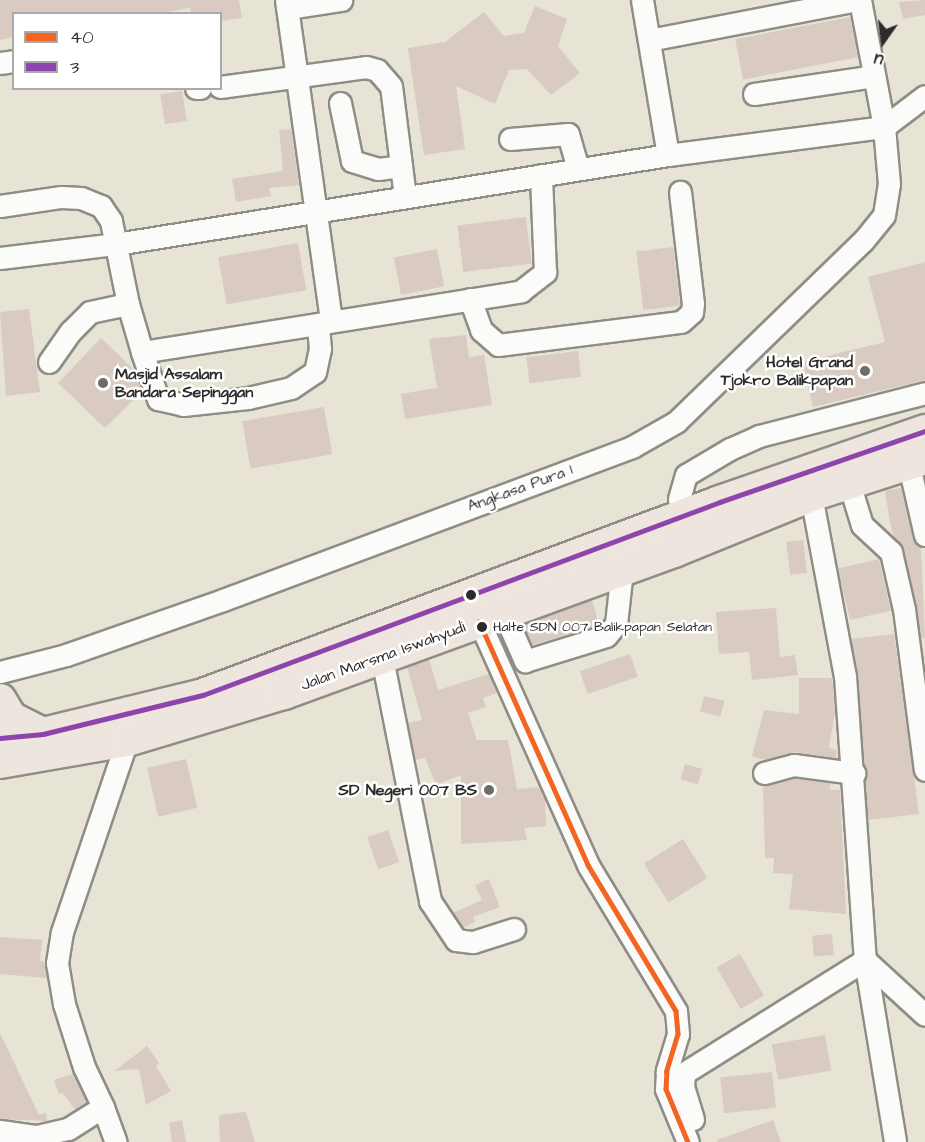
<!DOCTYPE html>
<style>
body{margin:0}
#map{position:relative;width:925px;height:1142px;overflow:hidden;background:#e7e4d5;font-family:"Architects Daughter",sans-serif}
div>[style]{position:absolute}
.building>*{inset:0;background:#d9cac2;transform-origin:0 0}
.roads{filter:drop-shadow(2px 0 #8e8d86) drop-shadow(-2px 0 #8e8d86) drop-shadow(0 2px #8e8d86) drop-shadow(0 -2px #8e8d86)}
.minor>*{height:21px;margin:-10.5px;padding:0 10.5px;transform-origin:10.5px;border-radius:10.5px;background:#fbfbf9}
.highway>*{height:32px;margin:-16px;padding:0 16px;transform-origin:16px;border-radius:16px;background:#eee6de}
.bus-1>*{height:4.5px;margin:-2.25px;padding:0 2.25px;transform-origin:2.25px;border-radius:2.25px;background:#f26522}
.bus-2>*{height:4.5px;margin:-2.25px;padding:0 2.25px;transform-origin:2.25px;border-radius:2.25px;background:#8e44ad}
.dots>*{width:16px;height:16px;translate:-50% -50%;box-sizing:border-box;border:3px solid #fff;border-radius:50%}
span{translate:-50% -50%;white-space:nowrap;text-align:center;line-height:1.15;-webkit-text-stroke:5px #fff;paint-order:stroke}
.bus-label{font-size:14px;color:#2b2b2b}
.left{translate:0 -50%;text-align:left}
.poi-label{font-size:16px;color:#2b2b2b;font-weight:700}
.right{translate:-100% -50%;text-align:right}
.street-label{font-size:16px;color:#2b2b2b}
.legend{position:absolute;left:12px;top:12px;width:210px;height:78px;box-sizing:border-box;background:#fff;border:2px solid #aaa;margin:0;padding:8px 10px;list-style:none;font-size:18px;color:#2b2b2b}
.legend li{display:flex;align-items:center;gap:12px;height:30px}
.legend b{width:30px;border:2px solid #aaa}
.north{position:absolute;left:853px;top:12px;width:60px;height:60px;-webkit-text-stroke:4px #fff;paint-order:stroke;rotate:194deg;font-size:16px;font-weight:700;line-height:24px;text-align:center;color:#2b2b2b}
.north::after{content:'';display:block;margin:auto;width:21px;height:27px;background:#2b2b2b;clip-path:polygon(50% 0,100% 100%,50% 72%,0 100%)}
</style>
<div id="map">
<div class="building">
<i style="clip-path:polygon(0 0,239px 0,242px 18px,220px 21px,220px 14px,191px 14px,190px 8px,155px 14px,14px 14px,14px 37px,0 40px)"></i>
<i style="clip-path:polygon(925px 0,925px 15px,903px 19px,899px 2px)"></i>
<i style="clip-path:polygon(535px 6px,567px 19px,558px 46px,580px 73px,551px 95px,527px 69px,509px 70px,495px 104px,456px 86px,465px 149px,424px 155px,408px 48px,445px 42px,484px 12px,504px 36px,524px 33px)"></i>
<i style="left:850px;top:17px;width:41px;height:117px;rotate:79deg"></i>
<i style="left:182px;top:91px;width:30px;height:22px;rotate:81deg"></i>
<i style="clip-path:polygon(291px 129px,299px 185px,269px 188px,271px 196px,236px 202px,232px 179px,283px 171px,279px 130px)"></i>
<i style="left:526px;top:217px;width:47px;height:69px;rotate:83deg"></i>
<i style="left:298px;top:243px;width:48px;height:81px;rotate:80deg"></i>
<i style="left:673px;top:247px;width:59px;height:37px;rotate:83deg"></i>
<i style="left:437px;top:249px;width:38px;height:44px;rotate:79deg"></i>
<i style="clip-path:polygon(925px 262px,925px 380px,813px 407px,802px 362px,885px 342px,868px 277px)"></i>
<i style="clip-path:polygon(29px 309px,40px 392px,6px 396px,0 312px)"></i>
<i style="clip-path:polygon(466px 335px,469px 357px,484px 355px,492px 405px,405px 419px,401px 394px,437px 388px,429px 339px)"></i>
<i style="clip-path:polygon(101px 338px,135px 371px,142px 391px,105px 428px,58px 383px)"></i>
<i style="left:578px;top:351px;width:26px;height:52px;rotate:83deg"></i>
<i style="left:324px;top:407px;width:48px;height:83px;rotate:80deg"></i>
<i style="clip-path:polygon(901px 488px,913px 538px,921px 548px,925px 638px,921px 639px,903px 549px,894px 537px,890px 522px,885px 491px)"></i>
<i style="left:803px;top:540px;width:33px;height:17px;rotate:83deg"></i>
<i style="left:879px;top:559px;width:53px;height:42px;rotate:77deg"></i>
<i style="clip-path:polygon(592px 600px,599px 625px,532px 645px,523px 625px)"></i>
<i style="clip-path:polygon(776px 608px,780px 657px,795px 655px,798px 675px,752px 680px,749px 652px,719px 654px,716px 612px)"></i>
<i style="clip-path:polygon(894px 634px,919px 814px,868px 820px,858px 675px,851px 639px)"></i>
<i style="left:630px;top:654px;width:24px;height:53px;rotate:71deg"></i>
<i style="clip-path:polygon(429px 659px,438px 690px,489px 674px,497px 693px,483px 698px,486px 707px,468px 713px,477px 740px,508px 740px,517px 789px,539px 787px,545px 800px,546px 826px,524px 828px,527px 840px,461px 844px,461px 775px,436px 785px,425px 758px,415px 760px,408px 723px,422px 720px,407px 667px)"></i>
<i style="clip-path:polygon(799px 678px,832px 678px,835px 712px,829px 748px,837px 750px,836px 758px,795px 752px,765px 760px,752px 756px,764px 710px,799px 714px)"></i>
<i style="left:704px;top:696px;width:21px;height:16px;rotate:14deg"></i>
<i style="left:186px;top:759px;width:50px;height:40px;rotate:77deg"></i>
<i style="left:685px;top:764px;width:18px;height:16px;rotate:16deg"></i>
<i style="clip-path:polygon(795px 778px,831px 783px,829px 790px,840px 790px,846px 914px,789px 909px,793px 874px,773px 873px,774px 858px,765px 858px,763px 785px)"></i>
<i style="left:388px;top:830px;width:34px;height:22px;rotate:71deg"></i>
<i style="left:683px;top:839px;width:46px;height:46px;rotate:58deg"></i>
<i style="clip-path:polygon(489px 879px,500px 907px,473px 917px,475px 922px,463px 928px,453px 913px,482px 900px,475px 885px)"></i>
<i style="left:832px;top:934px;width:21px;height:20px;rotate:85deg"></i>
<i style="clip-path:polygon(0 937px,42px 940px,40px 961px,44px 961px,47px 978px,0 974px)"></i>
<i style="left:740px;top:954px;width:48px;height:27px;rotate:60deg"></i>
<i style="clip-path:polygon(0 1033px,39px 1115px,46px 1113px,47px 1121px,0 1119px)"></i>
<i style="left:825px;top:1035px;width:36px;height:54px;rotate:80deg"></i>
<i style="clip-path:polygon(147px 1046px,159px 1063px,156px 1066px,171px 1091px,146px 1105px,139px 1069px,114px 1071px)"></i>
<i style="left:772px;top:1072px;width:36px;height:52px;rotate:84deg"></i>
<i style="clip-path:polygon(73px 1074px,87px 1102px,75px 1110px,63px 1093px,59px 1094px,54px 1080px)"></i>
<i style="clip-path:polygon(246px 1112px,255px 1142px,220px 1142px,219px 1115px)"></i>
<i style="clip-path:polygon(182px 1120px,186px 1142px,172px 1142px,169px 1123px)"></i>
<i style="clip-path:polygon(773px 1120px,781px 1142px,717px 1142px,717px 1140px)"></i>
</div>
<div class="roads">
<div class="minor">
<i style="left:286px;top:0;width:324px;rotate:82deg"></i>
<i style="left:642px;top:0;width:157px;rotate:80.5deg"></i>
<i style="left:288px;top:8px;width:54px;rotate:-8.6deg"></i>
<i style="left:649px;top:40px;width:211px;rotate:-10.9deg"></i>
<i style="left:0;top:63px;width:14px;rotate:-8deg"></i>
<i style="left:220px;top:87px;width:147px;rotate:-7.8deg"></i>
<i style="left:366px;top:67px;width:11px;rotate:15deg"></i>
<i style="left:377px;top:70px;width:21px;rotate:49deg"></i>
<i style="left:391px;top:86px;width:112px;rotate:82.8deg"></i>
<i style="left:196px;top:88px;width:4px"></i>
<i style="left:754px;top:94px;width:121px;rotate:-8.5deg"></i>
<i style="left:340px;top:103px;width:59px;rotate:78.3deg"></i>
<i style="left:352px;top:161px;width:27px;rotate:17deg"></i>
<i style="left:378px;top:169px;width:23px;rotate:-7deg"></i>
<i style="left:510px;top:139px;width:58px;rotate:-4.9deg"></i>
<i style="left:568px;top:134px;width:36px;rotate:74deg"></i>
<i style="left:0;top:206px;width:62px;rotate:-8.4deg"></i>
<i style="left:61px;top:197px;width:20px;rotate:3deg"></i>
<i style="left:81px;top:198px;width:22px;rotate:22deg"></i>
<i style="left:101px;top:206px;width:18px;rotate:56deg"></i>
<i style="left:111px;top:221px;width:85px;rotate:78.4deg"></i>
<i style="left:128px;top:304px;width:50px;rotate:73.7deg"></i>
<i style="left:142px;top:352px;width:384px;rotate:-9.1deg"></i>
<i style="left:521px;top:291px;width:31px;rotate:-38deg"></i>
<i style="left:545px;top:272px;width:97px;rotate:-92.4deg"></i>
<i style="left:0;top:258px;width:117px;rotate:-6.9deg"></i>
<i style="left:116px;top:244px;width:559px;rotate:-9.16deg"></i>
<i style="left:668px;top:155px;width:218px;rotate:-7.4deg"></i>
<i style="left:884px;top:127px;width:51px;rotate:-37.1deg"></i>
<i style="left:470px;top:299px;width:33px;rotate:70deg"></i>
<i style="left:481px;top:330px;width:23px;rotate:41deg"></i>
<i style="left:498px;top:345px;width:184px;rotate:-7.2deg"></i>
<i style="left:681px;top:322px;width:15px;rotate:-42deg"></i>
<i style="left:692px;top:312px;width:8px;rotate:-83deg"></i>
<i style="left:693px;top:304px;width:113px;rotate:-96.6deg"></i>
<i style="left:142px;top:352px;width:50px;rotate:71.2deg"></i>
<i style="left:158px;top:399px;width:26px;rotate:13deg"></i>
<i style="left:183px;top:405px;width:65px;rotate:-6.1deg"></i>
<i style="left:248px;top:398px;width:44px;rotate:-13.1deg"></i>
<i style="left:291px;top:388px;width:29px;rotate:-34deg"></i>
<i style="left:315px;top:372px;width:24px;rotate:-78deg"></i>
<i style="left:320px;top:349px;width:25px;rotate:-95deg"></i>
<i style="left:49px;top:362px;width:38px;rotate:-55deg"></i>
<i style="left:71px;top:331px;width:27px;rotate:-45deg"></i>
<i style="left:90px;top:312px;width:39px;rotate:-12deg"></i>
<i style="left:908px;top:461px;width:76px;rotate:77.1deg"></i>
<i style="left:849px;top:483px;width:44px;rotate:72.8deg"></i>
<i style="left:862px;top:525px;width:40px;rotate:43deg"></i>
<i style="left:891px;top:552px;width:58px;rotate:77.2deg"></i>
<i style="left:904px;top:609px;width:162px;rotate:82.6deg"></i>
<i style="left:811px;top:495px;width:184px;rotate:79.4deg"></i>
<i style="left:845px;top:676px;width:285px;rotate:86deg"></i>
<i style="left:865px;top:960px;width:184px;rotate:80.6deg"></i>
<i style="left:682px;top:517px;width:18px;rotate:-99deg"></i>
<i style="left:679px;top:499px;width:25px;rotate:-74deg"></i>
<i style="left:686px;top:475px;width:51px;rotate:-30.6deg"></i>
<i style="left:730px;top:449px;width:32px;rotate:-24deg"></i>
<i style="left:759px;top:436px;width:171px;rotate:-14.5deg"></i>
<i style="left:503px;top:611px;width:55px;rotate:66.3deg"></i>
<i style="left:525px;top:661px;width:85px;rotate:-17.2deg"></i>
<i style="left:606px;top:636px;width:16px;rotate:-50deg"></i>
<i style="left:616px;top:624px;width:54px;rotate:-83.7deg"></i>
<i style="left:479px;top:621px;width:267px;rotate:65.9deg"></i>
<i style="left:588px;top:865px;width:170px;rotate:58.9deg"></i>
<i style="left:676px;top:1011px;width:23px;rotate:85deg"></i>
<i style="left:678px;top:1034px;width:39px;rotate:107deg"></i>
<i style="left:667px;top:1071px;width:18px;rotate:93deg"></i>
<i style="left:666px;top:1089px;width:57px;rotate:67.5deg"></i>
<i style="left:382px;top:658px;width:248px;rotate:78.8deg"></i>
<i style="left:430px;top:901px;width:47px;rotate:56.3deg"></i>
<i style="left:456px;top:940px;width:17px;rotate:7deg"></i>
<i style="left:473px;top:942px;width:43px;rotate:-17.6deg"></i>
<i style="left:0;top:672px;width:68px;rotate:-14.4deg"></i>
<i style="left:66px;top:655px;width:166px;rotate:-19.3deg"></i>
<i style="left:223px;top:600px;width:437px;rotate:-20.5deg"></i>
<i style="left:632px;top:447px;width:51px;rotate:-29.6deg"></i>
<i style="left:676px;top:422px;width:260px;rotate:-44.1deg"></i>
<i style="left:863px;top:241px;width:33px;rotate:-51deg"></i>
<i style="left:884px;top:215px;width:31px;rotate:-81deg"></i>
<i style="left:889px;top:184px;width:57px;rotate:-95deg"></i>
<i style="left:884px;top:127px;width:129px;rotate:-100.7deg"></i>
<i style="left:764px;top:773px;width:31px;rotate:-15deg"></i>
<i style="left:794px;top:765px;width:61px;rotate:7.6deg"></i>
<i style="left:865px;top:960px;width:81px;rotate:42.5deg"></i>
<i style="left:103px;top:1107px;width:37px;rotate:70deg"></i>
<i style="left:693px;top:1119px;width:34px;rotate:-107deg"></i>
<i style="left:683px;top:1087px;width:14px;rotate:-86deg"></i>
<i style="left:684px;top:1073px;width:213px;rotate:-32deg"></i>
<i style="left:0;top:1131px;width:37px;rotate:8deg"></i>
<i style="left:37px;top:1136px;width:32px;rotate:-13deg"></i>
<i style="left:68px;top:1129px;width:41px;rotate:-32.2deg"></i>
<i style="left:103px;top:1107px;width:44px;rotate:-115.4deg"></i>
<i style="left:84px;top:1067px;width:66px;rotate:-107.6deg"></i>
<i style="left:64px;top:1004px;width:42px;rotate:-99.7deg"></i>
<i style="left:57px;top:963px;width:31px;rotate:-81deg"></i>
<i style="left:62px;top:932px;width:203px;rotate:-71.3deg"></i>
</div>
<div class="highway">
<i style="left:0;top:700px;width:21px;rotate:59deg"></i>
<i style="left:11px;top:718px;width:36px;rotate:27deg"></i>
<i style="left:0;top:738px;width:43px;rotate:-5.3deg"></i>
<i style="left:43px;top:734px;width:165px;rotate:-13.7deg"></i>
<i style="left:203px;top:695px;width:552px;rotate:-20.47deg"></i>
<i style="left:720px;top:502px;width:217px;rotate:-19.1deg"></i>
<i style="left:0;top:762px;width:129px;rotate:-9.8deg"></i>
<i style="left:127px;top:740px;width:164px;rotate:-16.7deg"></i>
<i style="left:284px;top:693px;width:415px;rotate:-20deg"></i>
<i style="left:674px;top:551px;width:148px;rotate:-22.2deg"></i>
<i style="left:811px;top:495px;width:120px;rotate:-18deg"></i>
</div>
</div>
<div class="bus-1">
<i style="left:479px;top:621px;width:267px;rotate:65.9deg"></i>
<i style="left:588px;top:865px;width:170px;rotate:58.9deg"></i>
<i style="left:676px;top:1011px;width:23px;rotate:85deg"></i>
<i style="left:678px;top:1034px;width:39px;rotate:107deg"></i>
<i style="left:667px;top:1071px;width:18px;rotate:93deg"></i>
<i style="left:666px;top:1089px;width:57px;rotate:67.5deg"></i>
</div>
<div class="bus-2">
<i style="left:0;top:738px;width:43px;rotate:-5.3deg"></i>
<i style="left:43px;top:734px;width:165px;rotate:-13.7deg"></i>
<i style="left:203px;top:695px;width:552px;rotate:-20.47deg"></i>
<i style="left:720px;top:502px;width:217px;rotate:-19.1deg"></i>
</div>
<div class="dots">
<i style="left:865px;top:371px;background:#6d6c66"></i>
<i style="left:103px;top:383px;background:#6d6c66"></i>
<i style="left:471px;top:595px;background:#2b2b2b"></i>
<i style="left:482px;top:627px;background:#2b2b2b"></i>
<i style="left:489px;top:790px;background:#6d6c66"></i>
</div>
<div class="bus-label">
<span class="left" style="left:493px;top:627px">Halte SDN 007 Balikpapan Selatan</span>
</div>
<div class="poi-label">
<span class="right" style="left:853px;top:371px">Hotel Grand<br>Tjokro Balikpapan</span>
<span class="left" style="left:115px;top:383px">Masjid Assalam<br>Bandara Sepinggan</span>
<span class="right" style="left:477px;top:790px">SD Negeri 007 BS</span>
</div>
<div class="street-label">
<span style="left:520px;top:488px;rotate:-20deg">Angkasa Pura 1</span>
<span style="left:383px;top:656px;rotate:-20deg">Jalan Marsma Iswahyudi</span>
</div>
<ul class="legend">
<li><b style="height:8px;background:#f26522"></b>40</li>
<li><b style="height:8px;background:#8e44ad"></b>3</li>
</ul>
<div class="north">U</div>
</div>
